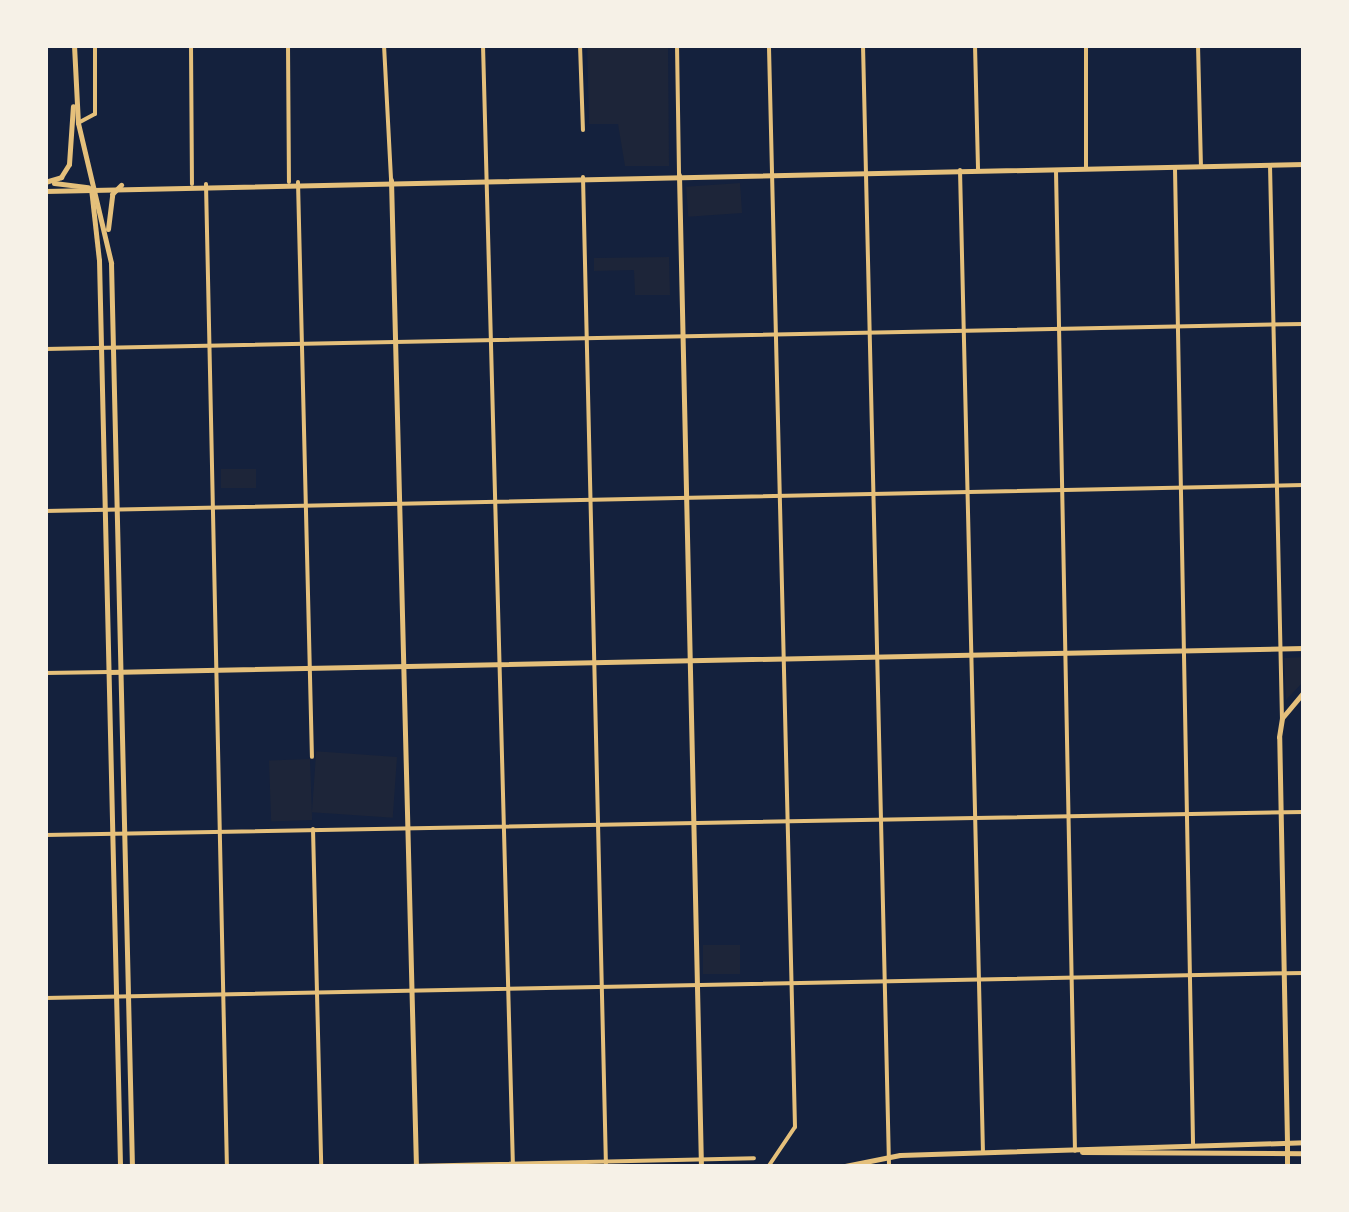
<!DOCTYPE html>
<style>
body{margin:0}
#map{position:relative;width:1349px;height:1212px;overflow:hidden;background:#14213d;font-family:Lora,serif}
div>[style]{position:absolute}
.green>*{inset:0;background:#1d2539;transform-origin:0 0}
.minor>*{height:4px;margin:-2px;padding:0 2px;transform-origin:2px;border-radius:2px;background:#e5c07b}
.tertiary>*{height:5px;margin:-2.5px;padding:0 2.5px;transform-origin:2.5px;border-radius:2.5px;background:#e5c07b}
.secondary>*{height:5px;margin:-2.5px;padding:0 2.5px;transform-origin:2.5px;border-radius:2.5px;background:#e5c07b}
span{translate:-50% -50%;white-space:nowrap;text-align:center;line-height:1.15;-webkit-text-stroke:10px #f6f1e7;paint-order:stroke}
.frame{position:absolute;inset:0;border:48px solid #f6f1e7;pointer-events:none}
</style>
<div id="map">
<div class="green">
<i style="clip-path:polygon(587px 45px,668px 45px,669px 166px,625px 166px,618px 124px,589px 124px)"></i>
<i style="left:740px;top:183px;width:30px;height:54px;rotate:86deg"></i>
<i style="clip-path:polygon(669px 257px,670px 295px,635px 295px,634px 270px,594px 271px,594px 258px)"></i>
<i style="left:221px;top:469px;width:35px;height:19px"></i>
<i style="clip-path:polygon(1304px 657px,1304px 681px,1286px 700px,1284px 658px)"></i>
<i style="left:397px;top:757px;width:61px;height:81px;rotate:94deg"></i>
<i style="left:310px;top:759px;width:61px;height:41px;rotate:88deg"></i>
<i style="left:740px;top:945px;width:29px;height:37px;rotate:90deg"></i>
</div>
<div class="minor">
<i style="left:191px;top:45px;width:139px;rotate:89.6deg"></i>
<i style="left:288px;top:45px;width:137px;rotate:89.6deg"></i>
<i style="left:384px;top:45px;width:135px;rotate:87deg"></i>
<i style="left:483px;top:45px;width:1122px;rotate:88.47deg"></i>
<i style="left:580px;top:45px;width:85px;rotate:88deg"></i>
<i style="left:677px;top:45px;width:130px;rotate:89.1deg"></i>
<i style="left:863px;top:45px;width:1122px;rotate:88.67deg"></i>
<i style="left:975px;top:45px;width:125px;rotate:88.6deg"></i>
<i style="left:1086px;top:45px;width:123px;rotate:90deg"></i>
<i style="left:1198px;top:45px;width:121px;rotate:88.6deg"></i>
<i style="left:78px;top:123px;width:19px;rotate:-28deg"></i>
<i style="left:95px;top:114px;width:69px;rotate:-90deg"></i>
<i style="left:1270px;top:165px;width:553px;rotate:88.76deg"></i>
<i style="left:1175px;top:169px;width:975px;rotate:88.94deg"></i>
<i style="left:960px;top:170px;width:983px;rotate:88.66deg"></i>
<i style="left:1056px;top:171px;width:980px;rotate:88.89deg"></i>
<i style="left:583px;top:177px;width:990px;rotate:88.67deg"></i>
<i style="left:298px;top:182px;width:575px;rotate:88.61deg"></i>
<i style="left:206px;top:184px;width:983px;rotate:88.78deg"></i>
<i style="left:45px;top:349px;width:1259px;rotate:-1.14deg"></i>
<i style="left:45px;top:511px;width:1259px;rotate:-1.18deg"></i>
<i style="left:45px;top:673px;width:64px;rotate:-0.9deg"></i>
<i style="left:313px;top:829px;width:338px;rotate:88.6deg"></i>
<i style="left:45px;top:835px;width:1259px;rotate:-1.05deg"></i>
<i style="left:45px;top:998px;width:1259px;rotate:-1.14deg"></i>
<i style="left:364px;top:1167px;width:390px;rotate:-1.3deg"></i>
<i style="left:768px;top:1167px;width:48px;rotate:-56deg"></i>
<i style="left:795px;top:1127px;width:1082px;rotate:-91.38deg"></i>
</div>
<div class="tertiary">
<i style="left:679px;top:175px;width:992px;rotate:88.73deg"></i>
<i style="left:391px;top:180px;width:987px;rotate:88.55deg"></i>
<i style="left:109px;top:672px;width:1195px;rotate:-1.15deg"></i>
<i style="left:1287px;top:1142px;width:405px;rotate:-91.1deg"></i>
<i style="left:1279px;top:737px;width:19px;rotate:-81deg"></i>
<i style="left:1282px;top:718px;width:34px;rotate:-50deg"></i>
</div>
<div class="secondary">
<i style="left:74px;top:45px;width:78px;rotate:87.1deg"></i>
<i style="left:78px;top:123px;width:144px;rotate:76.7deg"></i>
<i style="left:111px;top:263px;width:904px;rotate:88.67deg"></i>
<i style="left:45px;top:182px;width:17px;rotate:-17deg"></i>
<i style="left:61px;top:177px;width:15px;rotate:-58deg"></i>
<i style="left:69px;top:164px;width:58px;rotate:-86.1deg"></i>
<i style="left:54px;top:183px;width:34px;rotate:7deg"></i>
<i style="left:91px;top:188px;width:72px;rotate:83.7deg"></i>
<i style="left:99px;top:260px;width:907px;rotate:88.67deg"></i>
<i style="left:45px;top:191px;width:1259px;rotate:-1.23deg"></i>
<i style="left:108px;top:229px;width:35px;rotate:-83deg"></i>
<i style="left:112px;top:194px;width:13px;rotate:-45deg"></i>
<i style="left:1287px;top:1142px;width:25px;rotate:90deg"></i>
<i style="left:1082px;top:1152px;width:222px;rotate:0.3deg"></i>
<i style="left:840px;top:1167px;width:61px;rotate:-11.3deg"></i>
<i style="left:900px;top:1155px;width:404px;rotate:-1.8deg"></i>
</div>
<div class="frame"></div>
</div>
